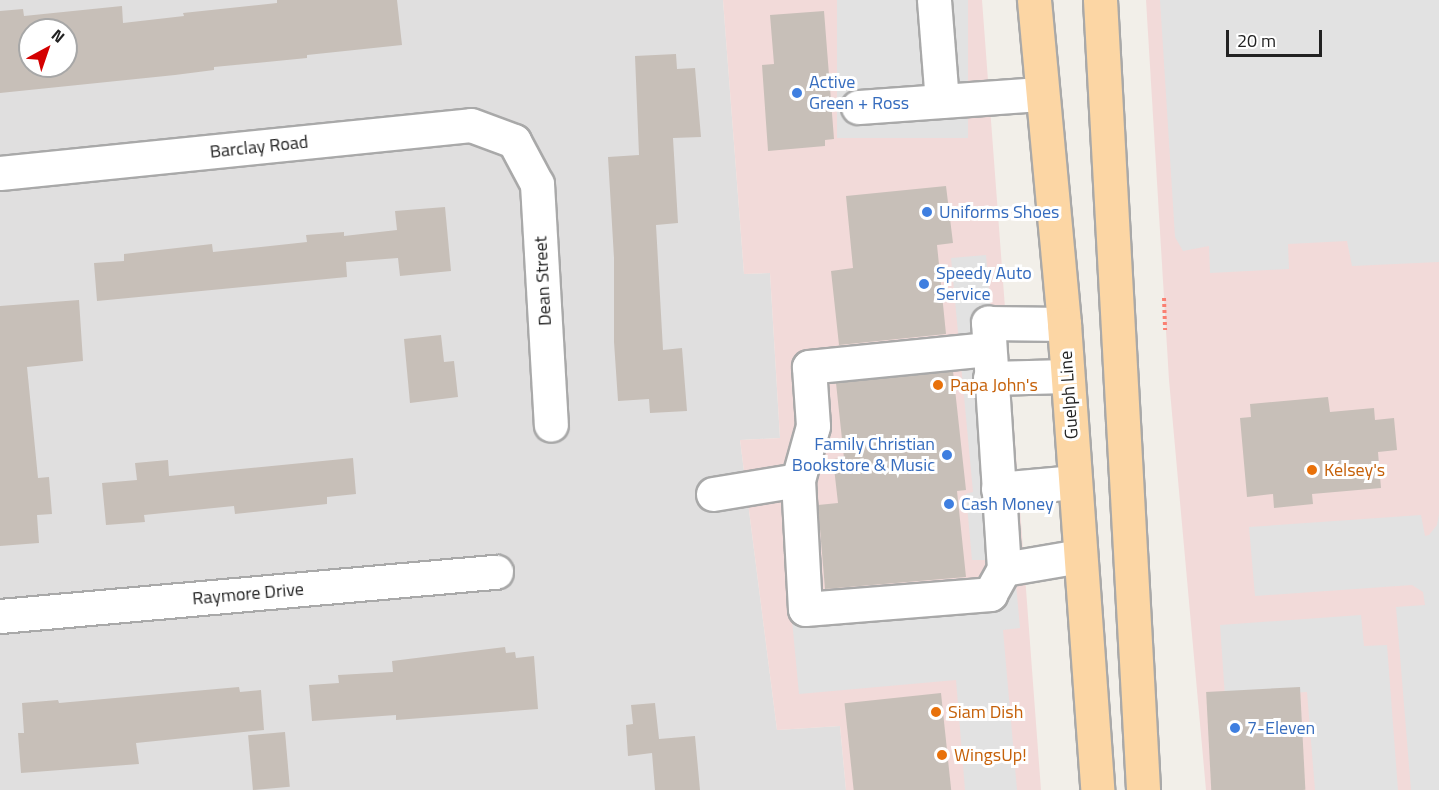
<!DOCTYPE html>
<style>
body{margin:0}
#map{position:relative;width:1439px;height:790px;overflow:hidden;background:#f2efe9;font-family:"Titillium Web",sans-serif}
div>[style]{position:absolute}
.residential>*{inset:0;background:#e0dfdf}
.commercial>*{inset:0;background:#f2dad9}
.parking>*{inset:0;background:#e2e2e2;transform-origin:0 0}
.building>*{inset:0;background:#c7bfb8;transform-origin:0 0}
.path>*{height:4px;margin-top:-2px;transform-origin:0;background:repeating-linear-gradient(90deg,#fa8072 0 3px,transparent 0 6px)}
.roads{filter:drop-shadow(2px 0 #a9a9a9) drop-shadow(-2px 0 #a9a9a9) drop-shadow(0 2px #a9a9a9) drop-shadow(0 -2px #a9a9a9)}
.minor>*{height:33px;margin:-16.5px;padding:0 16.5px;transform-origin:16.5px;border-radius:16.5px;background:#fff}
.major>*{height:33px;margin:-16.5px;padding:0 16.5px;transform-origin:16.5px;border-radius:16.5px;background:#fcd6a4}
.dots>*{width:16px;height:16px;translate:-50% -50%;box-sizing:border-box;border:3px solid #fff;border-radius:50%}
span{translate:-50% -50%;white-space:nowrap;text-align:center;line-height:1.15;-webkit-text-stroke:6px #fff;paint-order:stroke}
.shop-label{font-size:18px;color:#366cbe}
.left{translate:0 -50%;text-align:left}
.right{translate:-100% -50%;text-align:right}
.street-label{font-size:18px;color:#222}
.food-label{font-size:18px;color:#c56008}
.north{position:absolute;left:18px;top:18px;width:60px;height:60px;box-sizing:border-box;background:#fff;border:2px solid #a7a7a7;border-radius:50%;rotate:40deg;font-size:16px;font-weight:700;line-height:24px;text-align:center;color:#222}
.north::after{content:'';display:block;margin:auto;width:21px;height:27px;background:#d40000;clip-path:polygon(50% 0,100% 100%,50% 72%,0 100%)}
.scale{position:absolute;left:1226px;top:30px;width:96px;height:27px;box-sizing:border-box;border:3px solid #222;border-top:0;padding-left:8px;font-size:18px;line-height:21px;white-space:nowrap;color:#222;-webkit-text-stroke:4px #fff;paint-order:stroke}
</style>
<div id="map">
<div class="residential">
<i style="clip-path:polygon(evenodd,0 0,723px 0,744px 274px,770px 273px,780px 438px,740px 440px,777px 730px,840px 726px,846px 790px,0 790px,0 0,30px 30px,66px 30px,66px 66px,30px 66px,30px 30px)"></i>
</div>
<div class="commercial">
<i style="clip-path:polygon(723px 0,982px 0,1041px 790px,846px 790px,840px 726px,777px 730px,740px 440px,780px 438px,770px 273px,744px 274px)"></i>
<i style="clip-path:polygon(1146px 0,1439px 0,1439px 790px,1206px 790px,1169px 380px)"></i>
</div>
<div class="parking">
<i style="left:837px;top:0;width:131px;height:138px"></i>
<i style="clip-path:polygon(1160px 0,1439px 0,1439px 262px,1352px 266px,1347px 241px,1288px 244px,1289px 269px,1210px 273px,1209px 246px,1183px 251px,1175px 237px)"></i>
<i style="clip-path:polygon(986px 255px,1020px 628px,1003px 630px,1017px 790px,965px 790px,956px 680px,799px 694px,790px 599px,987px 582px,985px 560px,972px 560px,966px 494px,973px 492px,951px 258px)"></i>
<i style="clip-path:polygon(1439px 514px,1439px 790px,1411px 790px,1396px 607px,1425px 605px,1423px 592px,1412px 585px,1255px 596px,1249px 527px,1421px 515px,1425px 536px,1429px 535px,1437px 525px)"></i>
<i style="clip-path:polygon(1361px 615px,1364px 646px,1387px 645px,1398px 790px,1315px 790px,1307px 692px,1225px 697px,1220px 625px)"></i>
</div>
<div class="building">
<i style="clip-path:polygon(evenodd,277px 0,397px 0,402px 45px,307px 55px,307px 58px,214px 67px,214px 70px,175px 75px,0 93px,0 11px,23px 9px,24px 16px,122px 6px,123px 23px,184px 16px,183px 13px,277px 3px,277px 0,30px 30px,66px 30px,66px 66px,30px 66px,30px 30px)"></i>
<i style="clip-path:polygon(824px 11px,834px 139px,825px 140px,825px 146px,768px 151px,762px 65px,774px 64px,770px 15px)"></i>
<i style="clip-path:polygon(676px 54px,677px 69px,695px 68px,701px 137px,673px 138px,678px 223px,656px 225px,663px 350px,682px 348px,687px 411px,650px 413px,649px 399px,618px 401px,614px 342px,614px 258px,608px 157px,639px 155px,635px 56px)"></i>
<i style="clip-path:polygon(946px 186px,953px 243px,937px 245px,946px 334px,839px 345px,831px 271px,853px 268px,846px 196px)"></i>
<i style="clip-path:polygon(445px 207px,451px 271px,400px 276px,398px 258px,346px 262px,347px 277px,97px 301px,94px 263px,124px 261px,124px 254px,212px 244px,213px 252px,307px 242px,306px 235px,344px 232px,344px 236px,397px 230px,395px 211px)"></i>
<i style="clip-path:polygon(79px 300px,83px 361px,27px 367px,38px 478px,49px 477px,52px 514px,37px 515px,39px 543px,0 546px,0 306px)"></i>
<i style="clip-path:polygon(441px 335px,444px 362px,454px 361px,458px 397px,410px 403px,404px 339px)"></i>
<i style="clip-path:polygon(953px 371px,966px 490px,957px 491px,966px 577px,825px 589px,818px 505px,838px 503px,833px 459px,844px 458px,836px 383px)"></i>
<i style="clip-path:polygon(1328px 397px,1330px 412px,1374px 408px,1375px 420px,1394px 418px,1397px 450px,1378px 452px,1381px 488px,1312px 494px,1313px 504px,1274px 508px,1273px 494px,1247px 497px,1240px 418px,1251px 417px,1250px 404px)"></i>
<i style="clip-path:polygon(353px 458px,356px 494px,327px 497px,327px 504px,235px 514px,234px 506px,144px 515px,145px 522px,106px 525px,102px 483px,137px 480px,135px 463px,168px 460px,169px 476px)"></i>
<i style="clip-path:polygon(505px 647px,506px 653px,515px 652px,516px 658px,534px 656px,538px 709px,396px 720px,396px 715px,312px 721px,309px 685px,339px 683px,338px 675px,393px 672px,392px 661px)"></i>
<i style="clip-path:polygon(239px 687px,240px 692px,261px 690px,264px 730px,136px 743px,139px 764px,21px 773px,18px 733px,24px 733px,22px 703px,58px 700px,59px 703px)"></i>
<i style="left:1300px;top:687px;width:103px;height:94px;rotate:87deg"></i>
<i style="left:941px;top:693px;width:98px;height:97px;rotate:84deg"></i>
<i style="clip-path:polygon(655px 703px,659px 739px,695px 736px,700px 790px,655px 790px,652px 753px,628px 756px,626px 725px,633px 724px,631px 705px)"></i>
<i style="left:285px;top:732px;width:55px;height:37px;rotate:85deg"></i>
</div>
<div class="path">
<i style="left:1164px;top:298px;width:32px;rotate:88deg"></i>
</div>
<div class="roads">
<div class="minor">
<i style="left:934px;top:0;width:101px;rotate:85.5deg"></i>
<i style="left:858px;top:107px;width:183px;rotate:-4.1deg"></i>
<i style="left:0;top:173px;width:473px;rotate:-5.8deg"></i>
<i style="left:471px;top:125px;width:46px;rotate:20.4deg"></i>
<i style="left:514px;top:141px;width:49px;rotate:61.9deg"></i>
<i style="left:537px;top:184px;width:241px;rotate:86.7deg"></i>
<i style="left:988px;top:349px;width:180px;rotate:174.3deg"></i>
<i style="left:809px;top:367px;width:59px;rotate:86.1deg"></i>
<i style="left:813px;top:426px;width:56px;rotate:105.5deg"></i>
<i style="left:798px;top:480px;width:129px;rotate:86.9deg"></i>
<i style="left:805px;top:609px;width:186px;rotate:-4.6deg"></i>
<i style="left:990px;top:594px;width:29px;rotate:-61deg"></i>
<i style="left:1004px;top:569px;width:247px;rotate:-93.7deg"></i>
<i style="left:988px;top:323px;width:76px;rotate:0.8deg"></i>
<i style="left:990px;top:378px;width:77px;rotate:-1.5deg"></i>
<i style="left:998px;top:489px;width:77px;rotate:-5.2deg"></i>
<i style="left:713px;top:494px;width:86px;rotate:-9.4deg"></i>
<i style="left:1004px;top:569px;width:77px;rotate:-9.7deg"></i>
<i style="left:0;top:616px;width:498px;rotate:-5.1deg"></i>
</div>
<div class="major">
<i style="left:1034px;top:0;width:325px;rotate:84.7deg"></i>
<i style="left:1064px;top:324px;width:467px;rotate:85.9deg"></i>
<i style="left:1100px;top:0;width:791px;rotate:86.88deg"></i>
</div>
</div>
<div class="dots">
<i style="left:797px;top:93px;background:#3f7fe0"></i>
<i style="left:927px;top:212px;background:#3f7fe0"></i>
<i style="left:924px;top:284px;background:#3f7fe0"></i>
<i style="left:938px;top:385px;background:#e8710a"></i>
<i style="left:947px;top:455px;background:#3f7fe0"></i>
<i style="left:1312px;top:470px;background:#e8710a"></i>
<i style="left:949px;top:504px;background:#3f7fe0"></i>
<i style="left:936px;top:712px;background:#e8710a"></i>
<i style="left:1235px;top:728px;background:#3f7fe0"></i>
<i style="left:942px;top:755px;background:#e8710a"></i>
</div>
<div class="shop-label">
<span class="left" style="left:809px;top:93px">Active<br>Green + Ross</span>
<span class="left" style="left:939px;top:212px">Uniforms Shoes</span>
<span class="left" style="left:936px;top:284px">Speedy Auto<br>Service</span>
<span class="right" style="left:935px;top:455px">Family Christian<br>Bookstore &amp; Music</span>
<span class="left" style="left:961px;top:504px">Cash Money</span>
<span class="left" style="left:1247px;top:728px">7-Eleven</span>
</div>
<div class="street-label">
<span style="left:259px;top:147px;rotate:-6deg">Barclay Road</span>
<span style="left:543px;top:281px;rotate:-93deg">Dean Street</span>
<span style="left:1069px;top:395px;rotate:-94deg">Guelph Line</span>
<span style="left:248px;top:594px;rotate:-5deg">Raymore Drive</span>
</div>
<div class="food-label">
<span class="left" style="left:950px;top:385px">Papa John's</span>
<span class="left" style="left:1324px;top:470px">Kelsey's</span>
<span class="left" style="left:948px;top:712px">Siam Dish</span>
<span class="left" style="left:954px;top:755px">WingsUp!</span>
</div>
<div class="north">N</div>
<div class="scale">20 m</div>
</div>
